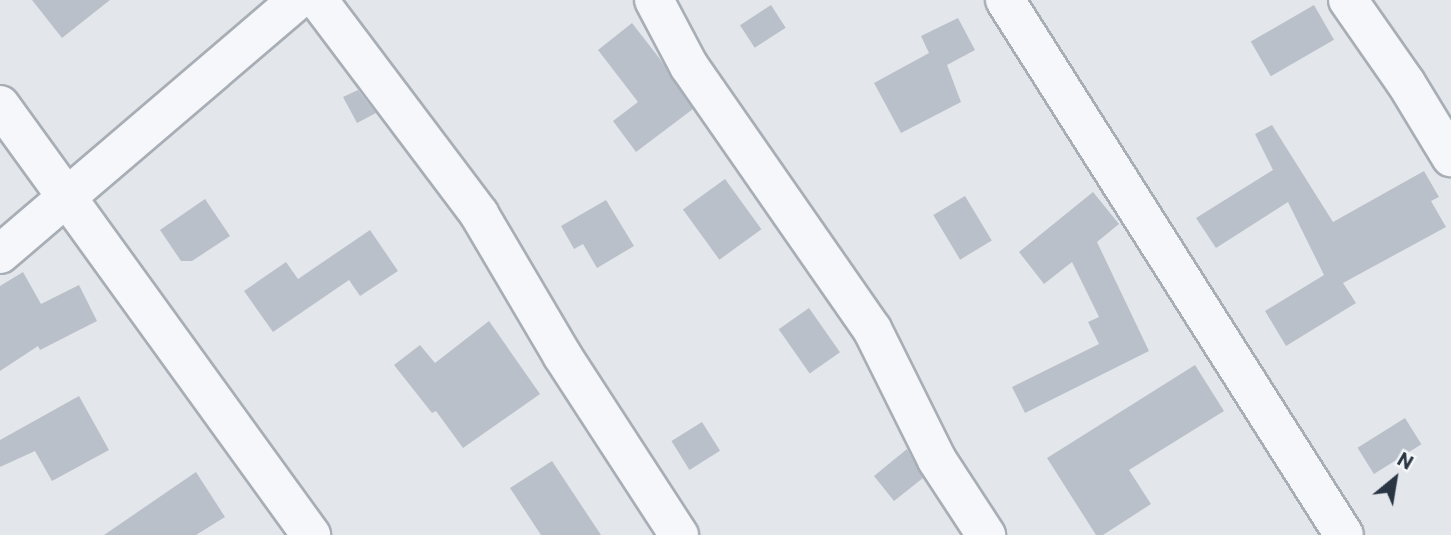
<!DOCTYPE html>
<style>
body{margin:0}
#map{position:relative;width:1451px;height:535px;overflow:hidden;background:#e3e7ec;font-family:Commissioner,sans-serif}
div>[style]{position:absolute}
.building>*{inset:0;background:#bac0c9;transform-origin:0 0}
.roads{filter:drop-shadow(2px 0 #a8aeb6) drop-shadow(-2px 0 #a8aeb6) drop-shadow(0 2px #a8aeb6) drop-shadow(0 -2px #a8aeb6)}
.minor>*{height:38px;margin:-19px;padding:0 19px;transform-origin:19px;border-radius:19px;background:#f6f7fa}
span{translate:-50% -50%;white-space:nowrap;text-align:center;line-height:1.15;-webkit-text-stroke:6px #f3f6f9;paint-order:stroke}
.north{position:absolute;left:1360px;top:444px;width:70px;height:70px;-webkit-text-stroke:5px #f3f6f9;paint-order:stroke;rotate:30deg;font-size:19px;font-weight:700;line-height:28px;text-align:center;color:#2a3544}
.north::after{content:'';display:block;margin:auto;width:24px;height:32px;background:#2a3544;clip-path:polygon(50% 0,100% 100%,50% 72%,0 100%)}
</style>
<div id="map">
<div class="building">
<i style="clip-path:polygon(32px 0,110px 0,62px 38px)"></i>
<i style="left:771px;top:5px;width:27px;height:37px;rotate:57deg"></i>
<i style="left:1314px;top:5px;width:40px;height:73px;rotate:60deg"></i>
<i style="clip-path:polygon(958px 18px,975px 50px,947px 65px,961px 102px,901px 133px,874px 83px,929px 53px,921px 36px)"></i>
<i style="clip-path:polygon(632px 23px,660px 59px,693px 109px,636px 152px,613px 121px,638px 102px,598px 50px)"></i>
<i style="clip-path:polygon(358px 90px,376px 113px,357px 123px,343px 97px)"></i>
<i style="clip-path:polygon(1272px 125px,1333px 222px,1424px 171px,1439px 197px,1431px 201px,1446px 227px,1343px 283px,1356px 303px,1286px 346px,1265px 311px,1324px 275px,1288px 202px,1216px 248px,1196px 218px,1273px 170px,1255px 134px)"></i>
<i style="left:725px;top:179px;width:62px;height:52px;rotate:54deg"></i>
<i style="clip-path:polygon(1093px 192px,1119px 224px,1097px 242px,1149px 351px,1025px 413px,1012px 387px,1099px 344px,1088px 322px,1099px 317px,1072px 262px,1044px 284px,1019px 252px)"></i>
<i style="left:965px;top:196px;width:52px;height:37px;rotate:59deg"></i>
<i style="clip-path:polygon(205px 199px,230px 236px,192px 261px,181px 261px,160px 230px)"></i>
<i style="clip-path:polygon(606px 200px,634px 246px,597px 268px,583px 244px,574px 249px,561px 226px)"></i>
<i style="clip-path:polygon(370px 230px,398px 271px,360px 296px,349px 280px,273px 332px,244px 291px,286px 262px,298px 279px)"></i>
<i style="clip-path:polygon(23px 272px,41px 304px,79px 285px,97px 321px,40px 350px,38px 346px,0 371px,0 286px)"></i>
<i style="left:809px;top:308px;width:54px;height:37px;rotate:55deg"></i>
<i style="clip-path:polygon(489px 321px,540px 394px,463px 448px,436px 411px,432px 413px,394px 365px,420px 345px,435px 363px)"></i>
<i style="clip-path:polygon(1195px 365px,1224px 411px,1129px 470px,1151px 504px,1103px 535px,1096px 535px,1047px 458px)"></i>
<i style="clip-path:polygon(79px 396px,109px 450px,52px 481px,35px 451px,0 467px,0 440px)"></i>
<i style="left:1405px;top:418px;width:31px;height:56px;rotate:58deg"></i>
<i style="left:702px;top:422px;width:34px;height:36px;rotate:58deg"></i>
<i style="clip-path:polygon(907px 449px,923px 478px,894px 501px,874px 476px)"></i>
<i style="clip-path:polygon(552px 461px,601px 535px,541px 535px,510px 488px)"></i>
<i style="clip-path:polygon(196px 472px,225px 517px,196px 535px,104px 535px)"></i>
</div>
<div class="roads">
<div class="minor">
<i style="left:318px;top:0;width:268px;rotate:53deg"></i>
<i style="left:479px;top:214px;width:164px;rotate:59.5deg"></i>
<i style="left:562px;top:355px;width:215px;rotate:57deg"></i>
<i style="left:654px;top:0;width:75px;rotate:62.1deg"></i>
<i style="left:689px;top:66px;width:320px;rotate:55.2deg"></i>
<i style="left:872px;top:329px;width:146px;rotate:63.6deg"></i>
<i style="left:937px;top:460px;width:90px;rotate:56.8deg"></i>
<i style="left:1005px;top:0;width:633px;rotate:57.64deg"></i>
<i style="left:1348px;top:0;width:101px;rotate:55.1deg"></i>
<i style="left:1406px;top:83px;width:87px;rotate:58.7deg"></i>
<i style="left:0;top:105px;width:531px;rotate:54.12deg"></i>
<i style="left:0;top:254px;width:391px;rotate:-40.5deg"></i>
</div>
</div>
<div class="north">N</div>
</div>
